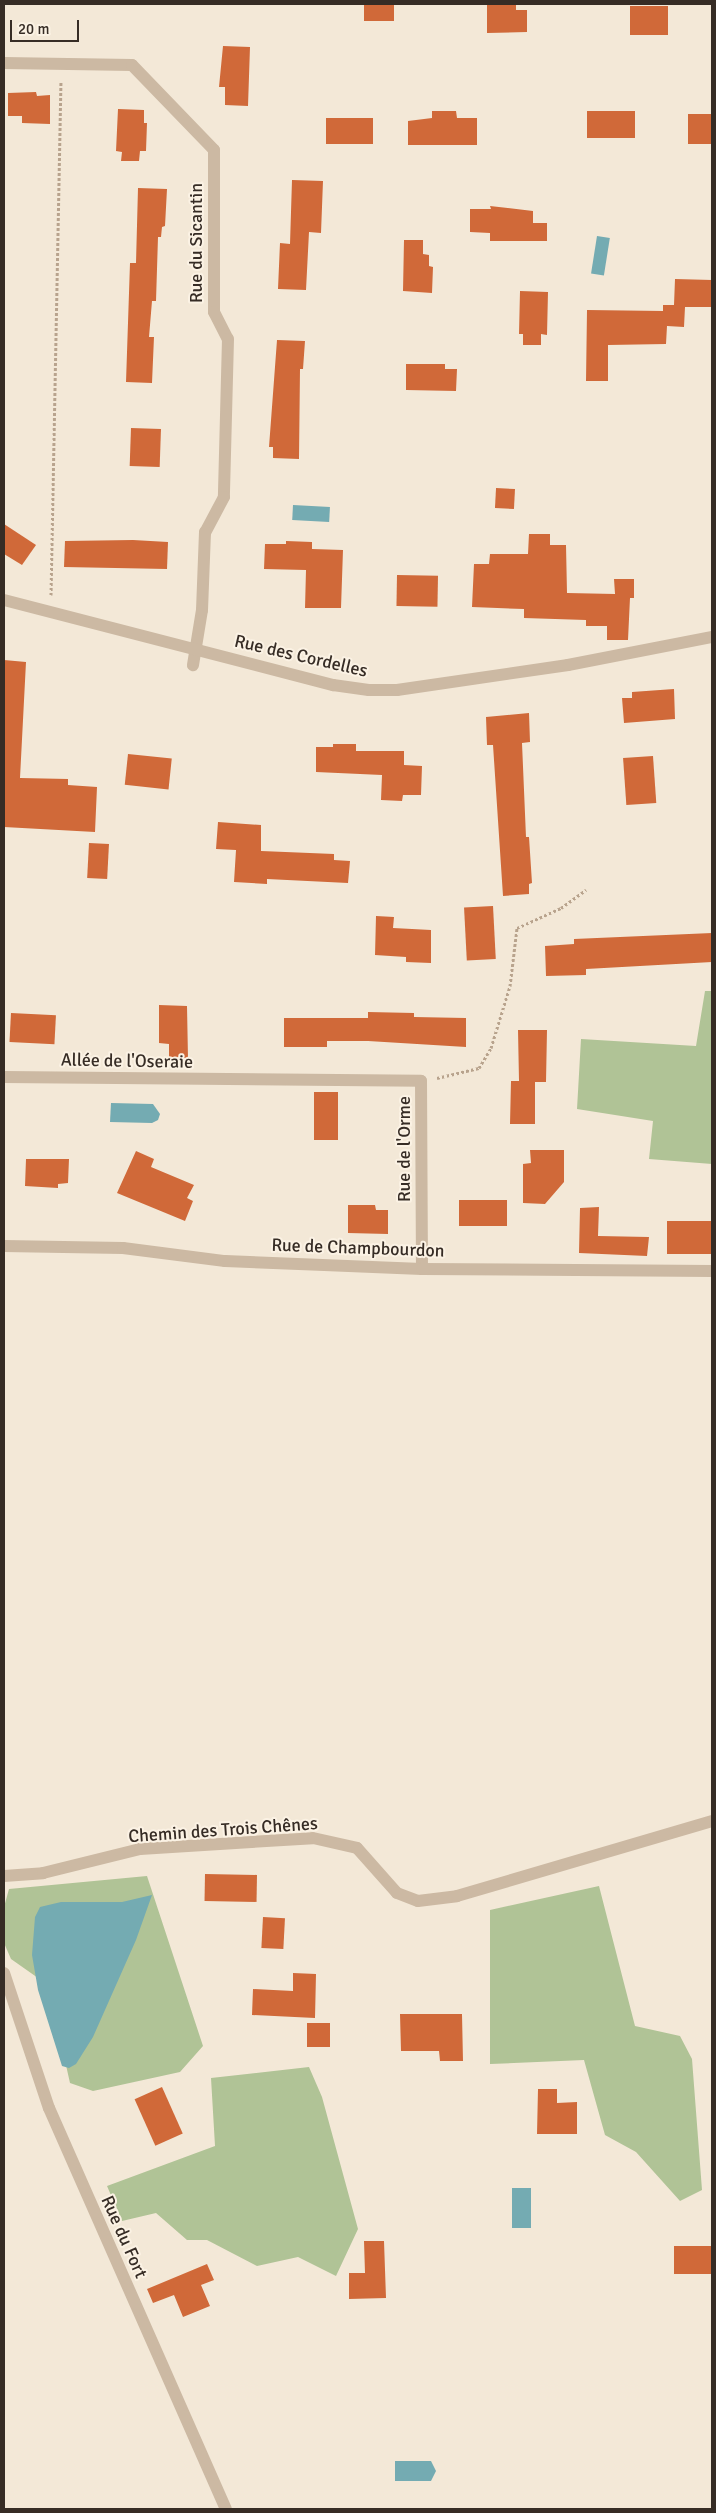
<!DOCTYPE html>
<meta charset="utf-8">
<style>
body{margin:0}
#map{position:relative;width:716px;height:2513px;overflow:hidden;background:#f3e8d7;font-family:Signika,sans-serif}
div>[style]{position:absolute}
.green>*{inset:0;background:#b0c396}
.water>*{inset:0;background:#74abb2;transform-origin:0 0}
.building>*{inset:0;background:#d06939;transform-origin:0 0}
.path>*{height:3px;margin-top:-1.5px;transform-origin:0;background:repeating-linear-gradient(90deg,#b8a38d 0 2.5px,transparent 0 5px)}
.minor>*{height:12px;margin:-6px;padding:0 6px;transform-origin:6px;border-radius:6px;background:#ccb9a3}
.tertiary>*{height:12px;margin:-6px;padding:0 6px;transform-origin:6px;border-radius:6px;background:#ccb9a3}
span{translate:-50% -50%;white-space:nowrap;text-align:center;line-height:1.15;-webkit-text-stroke:4px #fbf2e4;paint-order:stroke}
.street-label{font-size:18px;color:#362c25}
.frame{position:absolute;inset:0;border:5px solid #362c25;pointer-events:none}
.scale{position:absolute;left:10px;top:20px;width:69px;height:22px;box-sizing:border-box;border:2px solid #362c25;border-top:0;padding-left:6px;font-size:15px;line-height:18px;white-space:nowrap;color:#362c25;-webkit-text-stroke:4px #fbf2e4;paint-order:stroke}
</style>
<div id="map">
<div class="green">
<i style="clip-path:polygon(705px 991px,712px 991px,712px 1164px,649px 1159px,653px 1121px,577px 1109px,581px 1039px,696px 1046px)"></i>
<i style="clip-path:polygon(147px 1876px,203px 2046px,180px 2072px,93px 2091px,70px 2083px,48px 1985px,11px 1959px,4px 1943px,4px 1907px,9px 1889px)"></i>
<i style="clip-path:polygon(599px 1886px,635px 2026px,680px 2036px,692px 2059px,702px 2190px,680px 2201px,636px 2152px,605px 2135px,584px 2060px,490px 2064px,490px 1910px)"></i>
<i style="clip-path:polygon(309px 2067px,322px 2097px,358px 2229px,336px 2276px,298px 2257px,257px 2266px,207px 2240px,187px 2240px,156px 2213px,122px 2221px,107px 2186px,215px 2146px,211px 2078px)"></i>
</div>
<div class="water">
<i style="left:597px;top:236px;width:13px;height:38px;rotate:9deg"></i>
<i style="left:293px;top:505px;width:37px;height:15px;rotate:3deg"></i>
<i style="clip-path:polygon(111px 1103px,153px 1104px,160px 1114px,158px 1120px,152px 1123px,110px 1122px)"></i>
<i style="clip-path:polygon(152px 1895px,136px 1940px,93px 2037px,76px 2064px,69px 2068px,62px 2066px,38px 1990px,32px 1955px,35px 1917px,40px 1907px,61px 1902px,122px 1902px)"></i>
<i style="left:512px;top:2188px;width:19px;height:40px"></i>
<i style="clip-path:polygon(395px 2461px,431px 2461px,436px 2471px,431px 2481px,395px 2481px)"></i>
</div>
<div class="building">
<i style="left:364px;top:4px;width:30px;height:17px"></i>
<i style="clip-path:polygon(487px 4px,516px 4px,516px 10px,527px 10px,527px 32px,487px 33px)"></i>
<i style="left:630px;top:6px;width:38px;height:29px"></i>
<i style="clip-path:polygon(223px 46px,250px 47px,248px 106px,225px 105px,225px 87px,219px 87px)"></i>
<i style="clip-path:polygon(36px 92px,37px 96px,50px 95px,50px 124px,22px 123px,22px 116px,8px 116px,8px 93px)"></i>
<i style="clip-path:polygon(118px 109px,144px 110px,144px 123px,147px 123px,146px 151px,140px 151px,139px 161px,121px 161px,122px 152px,116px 151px)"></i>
<i style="clip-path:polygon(432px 111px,456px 111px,457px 118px,477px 118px,477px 145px,408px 145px,408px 121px,432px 118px)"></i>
<i style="left:587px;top:111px;width:48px;height:27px"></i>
<i style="left:688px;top:114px;width:24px;height:30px"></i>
<i style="left:373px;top:118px;width:26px;height:47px;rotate:90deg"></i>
<i style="clip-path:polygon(292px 180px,323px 181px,321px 233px,309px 232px,306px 290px,278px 289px,280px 243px,290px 244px)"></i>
<i style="clip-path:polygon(138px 188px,167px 189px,165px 226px,162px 227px,161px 237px,158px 237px,156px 301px,152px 301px,149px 337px,154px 337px,152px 383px,126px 382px,130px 263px,136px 263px)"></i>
<i style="clip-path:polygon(490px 206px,533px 211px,533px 223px,547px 223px,547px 241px,490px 241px,490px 233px,470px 232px,470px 209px,491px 209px)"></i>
<i style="clip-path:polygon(404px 240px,423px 240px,423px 254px,429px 255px,429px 266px,433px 267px,432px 293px,403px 291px)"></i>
<i style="clip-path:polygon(675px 279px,712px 280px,712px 307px,685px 307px,684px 327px,667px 326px,666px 344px,608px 345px,608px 381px,586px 381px,587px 310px,663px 311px,663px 305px,674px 305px)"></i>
<i style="clip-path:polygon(520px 291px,548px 292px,547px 335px,541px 334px,541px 345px,523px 345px,523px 334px,519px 334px)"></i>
<i style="clip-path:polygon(277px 340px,305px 341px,303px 369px,300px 369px,299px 459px,273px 458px,273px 447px,269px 447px)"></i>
<i style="clip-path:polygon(406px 364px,445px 364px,445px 369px,457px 369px,456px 391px,406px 390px)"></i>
<i style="left:131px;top:428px;width:30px;height:38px;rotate:2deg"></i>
<i style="left:515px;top:489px;width:20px;height:19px;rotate:93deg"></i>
<i style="clip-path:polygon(4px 524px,36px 545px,22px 565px,4px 554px)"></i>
<i style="clip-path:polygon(529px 534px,550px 534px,550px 545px,566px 545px,567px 593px,615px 594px,614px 579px,634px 579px,634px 598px,630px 598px,628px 640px,607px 640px,607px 626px,586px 626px,586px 620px,524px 618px,524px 609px,472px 607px,474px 564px,489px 564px,490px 554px,528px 554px)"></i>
<i style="clip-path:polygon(133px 540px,168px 542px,167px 569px,64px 567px,65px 541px)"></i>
<i style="clip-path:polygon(286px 541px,312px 542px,312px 549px,343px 550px,341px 608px,305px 608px,306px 570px,264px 569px,265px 544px,286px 544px)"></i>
<i style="left:397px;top:575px;width:41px;height:31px;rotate:1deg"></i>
<i style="clip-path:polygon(4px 660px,26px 662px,20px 778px,68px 779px,68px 785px,97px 787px,95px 832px,4px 827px)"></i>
<i style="clip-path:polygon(674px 689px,675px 719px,624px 723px,622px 698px,632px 698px,632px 692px)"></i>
<i style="clip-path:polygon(529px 713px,530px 742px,522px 743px,526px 837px,529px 837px,532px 883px,529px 884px,529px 894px,503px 896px,493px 745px,487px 745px,486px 717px)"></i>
<i style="clip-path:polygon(333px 744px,356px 744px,356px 751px,404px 751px,404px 765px,422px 766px,421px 795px,403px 795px,402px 801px,381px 800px,382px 775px,316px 772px,316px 747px,333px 747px)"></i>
<i style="left:128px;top:754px;width:44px;height:31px;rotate:6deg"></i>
<i style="left:653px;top:756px;width:47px;height:30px;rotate:86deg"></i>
<i style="clip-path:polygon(218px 822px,261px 825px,261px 851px,334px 854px,334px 860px,350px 861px,348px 883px,267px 879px,267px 884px,234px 882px,236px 850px,216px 849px)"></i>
<i style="left:89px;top:843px;width:20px;height:35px;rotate:3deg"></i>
<i style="left:493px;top:906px;width:53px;height:29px;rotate:87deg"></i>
<i style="clip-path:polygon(376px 916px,394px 917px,393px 928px,431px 930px,431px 963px,406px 962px,406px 957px,375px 955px)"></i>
<i style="clip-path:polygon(712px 933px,712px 962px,586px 969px,586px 975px,546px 976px,545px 946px,574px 944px,574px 939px)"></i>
<i style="clip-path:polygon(159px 1005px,187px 1006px,188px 1058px,169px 1058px,169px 1044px,159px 1043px)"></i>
<i style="clip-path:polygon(368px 1012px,414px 1013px,414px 1017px,466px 1018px,466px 1047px,368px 1041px,327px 1041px,327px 1047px,284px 1047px,284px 1018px,368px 1018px)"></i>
<i style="left:11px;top:1013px;width:45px;height:29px;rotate:3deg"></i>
<i style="clip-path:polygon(518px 1030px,547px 1030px,546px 1082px,532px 1082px,535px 1082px,535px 1124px,510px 1124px,511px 1081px,519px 1081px)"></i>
<i style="left:314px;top:1092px;width:24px;height:48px"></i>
<i style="clip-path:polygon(530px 1150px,564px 1150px,564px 1182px,545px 1204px,523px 1203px,523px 1164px,531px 1163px)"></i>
<i style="clip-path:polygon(136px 1151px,154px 1159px,151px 1167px,194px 1185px,187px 1198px,193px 1201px,185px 1221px,117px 1193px)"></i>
<i style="clip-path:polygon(26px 1159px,69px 1159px,68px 1183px,58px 1184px,58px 1188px,25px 1186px)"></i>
<i style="left:459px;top:1200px;width:48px;height:26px"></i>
<i style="clip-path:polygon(348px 1205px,375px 1205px,376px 1210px,388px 1210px,388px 1234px,348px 1233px)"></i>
<i style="clip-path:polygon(599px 1207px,598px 1236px,649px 1237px,647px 1256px,579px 1253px,580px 1208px)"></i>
<i style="left:667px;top:1221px;width:45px;height:33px"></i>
<i style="left:205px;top:1874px;width:52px;height:27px;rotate:1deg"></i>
<i style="left:263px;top:1917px;width:22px;height:31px;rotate:3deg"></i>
<i style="clip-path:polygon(293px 1973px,316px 1974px,315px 2018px,252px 2015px,253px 1989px,293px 1991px)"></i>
<i style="clip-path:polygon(400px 2014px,462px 2014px,463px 2061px,440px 2061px,439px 2051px,401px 2051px)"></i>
<i style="left:307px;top:2023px;width:23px;height:24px"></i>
<i style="left:162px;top:2087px;width:51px;height:30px;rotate:66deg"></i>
<i style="clip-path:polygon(538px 2089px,557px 2089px,557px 2103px,577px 2102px,577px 2134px,537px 2134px)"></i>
<i style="clip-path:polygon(364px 2241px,384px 2241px,386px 2298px,349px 2299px,349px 2273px,365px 2273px)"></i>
<i style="left:712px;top:2246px;width:28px;height:38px;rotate:90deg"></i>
<i style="clip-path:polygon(207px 2264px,214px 2280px,201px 2285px,210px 2306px,183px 2317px,174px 2295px,153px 2303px,147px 2289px)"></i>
</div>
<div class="path">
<i style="left:51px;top:595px;width:514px;rotate:-88.89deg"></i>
<i style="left:437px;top:1078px;width:43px;rotate:-13.4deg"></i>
<i style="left:479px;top:1068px;width:23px;rotate:-59deg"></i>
<i style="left:491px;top:1048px;width:65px;rotate:-73deg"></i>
<i style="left:510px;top:986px;width:58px;rotate:-83.1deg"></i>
<i style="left:517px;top:928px;width:48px;rotate:-24.4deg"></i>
<i style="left:561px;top:908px;width:31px;rotate:-36deg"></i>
</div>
<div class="minor">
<i style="left:4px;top:63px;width:128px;rotate:0.9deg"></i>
<i style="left:132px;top:65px;width:118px;rotate:46deg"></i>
<i style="left:214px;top:150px;width:162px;rotate:90deg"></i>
<i style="left:214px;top:312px;width:30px;rotate:63deg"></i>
<i style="left:228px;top:339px;width:158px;rotate:91.5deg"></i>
<i style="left:224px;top:497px;width:40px;rotate:118deg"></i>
<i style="left:205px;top:532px;width:78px;rotate:92.2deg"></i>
<i style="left:202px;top:610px;width:56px;rotate:99.3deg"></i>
<i style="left:4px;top:1077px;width:417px;rotate:0.5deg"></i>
<i style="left:421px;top:1081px;width:188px;rotate:89.7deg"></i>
<i style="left:4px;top:1246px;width:119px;rotate:1deg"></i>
<i style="left:123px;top:1248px;width:103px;rotate:7.3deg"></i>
<i style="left:225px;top:1261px;width:197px;rotate:2.3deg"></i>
<i style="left:422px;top:1269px;width:290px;rotate:0.4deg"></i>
<i style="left:4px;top:1876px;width:39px;rotate:-4deg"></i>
<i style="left:43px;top:1873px;width:100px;rotate:-13.9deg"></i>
<i style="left:140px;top:1849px;width:173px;rotate:-3.6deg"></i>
<i style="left:313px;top:1838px;width:45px;rotate:12.8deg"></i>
<i style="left:357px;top:1848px;width:60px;rotate:48.4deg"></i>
<i style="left:397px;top:1893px;width:22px;rotate:21deg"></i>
<i style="left:418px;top:1901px;width:39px;rotate:-7deg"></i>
<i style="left:457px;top:1896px;width:266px;rotate:-16.4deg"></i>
<i style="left:4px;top:1973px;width:142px;rotate:71.6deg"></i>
<i style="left:49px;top:2108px;width:438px;rotate:66.2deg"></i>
</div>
<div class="tertiary">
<i style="left:4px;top:600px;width:340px;rotate:14.5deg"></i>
<i style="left:333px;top:685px;width:36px;rotate:8deg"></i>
<i style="left:369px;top:690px;width:28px"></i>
<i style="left:397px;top:690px;width:173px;rotate:-8.3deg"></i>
<i style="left:568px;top:665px;width:147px;rotate:-11deg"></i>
</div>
<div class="street-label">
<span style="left:196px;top:243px;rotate:-90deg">Rue du Sicantin</span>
<span style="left:301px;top:656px;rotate:13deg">Rue des Cordelles</span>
<span style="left:127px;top:1061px;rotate:1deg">Allée de l'Oseraie</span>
<span style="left:404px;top:1149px;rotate:-90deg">Rue de l'Orme</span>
<span style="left:358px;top:1248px;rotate:2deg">Rue de Champbourdon</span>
<span style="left:223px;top:1830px;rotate:-4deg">Chemin des Trois Chênes</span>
<span style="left:124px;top:2237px;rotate:66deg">Rue du Fort</span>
</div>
<div class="frame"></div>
<div class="scale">20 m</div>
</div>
